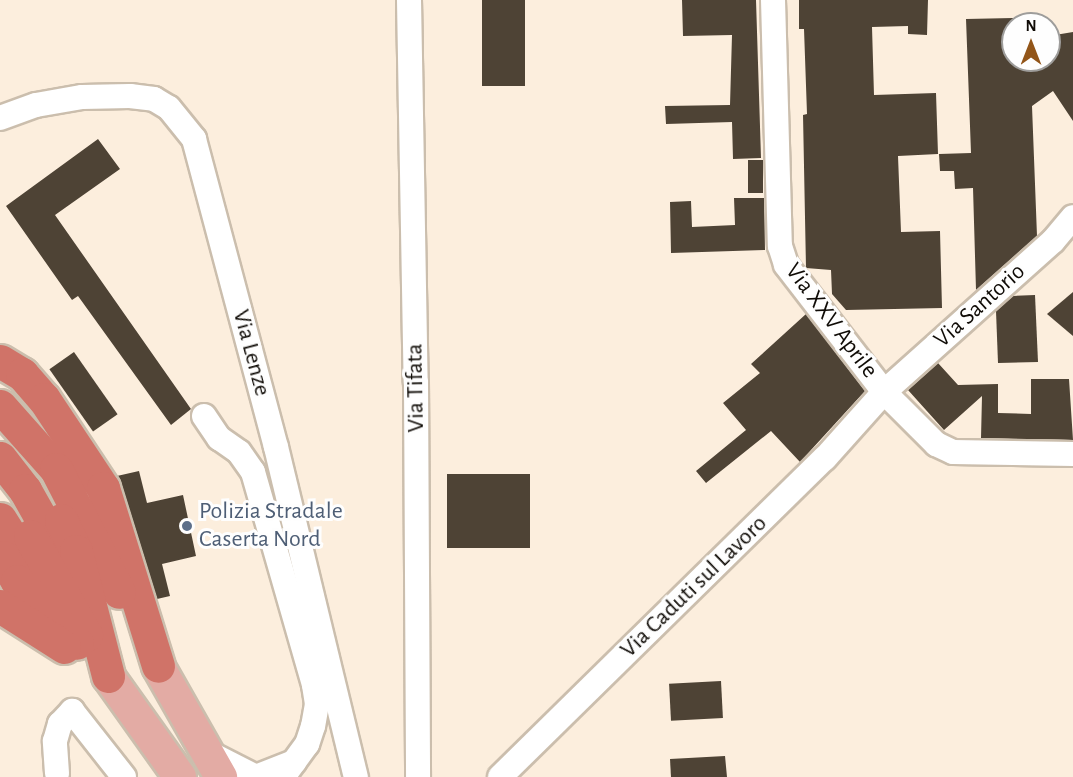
<!DOCTYPE html>
<style>
body{margin:0}
#map{position:relative;width:1073px;height:777px;overflow:hidden;background:#fceedd;font-family:"Alegreya Sans",sans-serif}
div>[style]{position:absolute}
.building>*{inset:0;background:#4e4335;transform-origin:0 0}
.roads{filter:drop-shadow(2px 0 #cbbead) drop-shadow(-2px 0 #cbbead) drop-shadow(0 2px #cbbead) drop-shadow(0 -2px #cbbead)}
.minor>*{height:24px;margin:-12px;padding:0 12px;transform-origin:12px;border-radius:12px;background:#fff}
.major>*{height:32px;margin:-16px;padding:0 16px;transform-origin:16px;border-radius:16px;background:#e3aba4}
.highway>*{height:33px;margin:-16.5px;padding:0 16.5px;transform-origin:16.5px;border-radius:16.5px;background:#d07368}
.dots>*{width:16px;height:16px;translate:-50% -50%;box-sizing:border-box;border:3px solid #fefefe;border-radius:50%}
span{translate:-50% -50%;white-space:nowrap;text-align:center;line-height:1.15;-webkit-text-stroke:6px #fefefe;paint-order:stroke}
.street-label{font-size:24px;color:#0f0b06}
.service-label{font-size:24px;color:#4e5e75}
.left{translate:0 -50%;text-align:left}
.north{position:absolute;left:1001px;top:12px;width:60px;height:60px;box-sizing:border-box;background:#fefefe;border:2px solid #9e9d9b;border-radius:50%;rotate:0deg;font-size:16px;font-weight:700;line-height:24px;text-align:center;color:#0f0b06}
.north::after{content:'';display:block;margin:auto;width:21px;height:27px;background:#925519;clip-path:polygon(50% 0,100% 100%,50% 72%,0 100%)}
</style>
<div id="map">
<div class="building">
<i style="left:482px;top:0;width:43px;height:86px"></i>
<i style="clip-path:polygon(682px 0,756px 0,761px 158px,733px 159px,732px 122px,666px 124px,665px 106px,730px 105px,732px 35px,683px 36px)"></i>
<i style="clip-path:polygon(799px 0,928px 0,927px 35px,908px 34px,908px 26px,872px 27px,874px 95px,936px 93px,938px 154px,898px 156px,901px 232px,940px 231px,942px 308px,846px 310px,832px 294px,831px 270px,806px 268px,803px 115px,807px 114px,804px 29px,799px 29px)"></i>
<i style="clip-path:polygon(1013px 18px,1013px 60px,1049px 60px,1049px 36px,1073px 32px,1073px 121px,1053px 91px,1032px 106px,1037px 236px,976px 290px,973px 188px,955px 189px,954px 171px,940px 171px,939px 154px,971px 153px,966px 19px)"></i>
<i style="clip-path:polygon(98px 139px,120px 169px,55px 215px,191px 409px,171px 425px,78px 296px,72px 300px,6px 206px)"></i>
<i style="left:748px;top:160px;width:15px;height:33px"></i>
<i style="clip-path:polygon(734px 198px,764px 198px,765px 250px,671px 253px,670px 202px,691px 201px,692px 227px,735px 225px)"></i>
<i style="clip-path:polygon(1073px 292px,1073px 336px,1047px 314px)"></i>
<i style="clip-path:polygon(1035px 295px,1038px 362px,998px 363px,996px 311px,1013px 296px)"></i>
<i style="clip-path:polygon(806px 314px,865px 391px,800px 462px,771px 431px,706px 483px,696px 471px,746px 430px,723px 403px,760px 373px,751px 364px)"></i>
<i style="left:74px;top:352px;width:76px;height:30px;rotate:55deg"></i>
<i style="clip-path:polygon(938px 363px,958px 385px,998px 384px,998px 413px,1031px 414px,1031px 379px,1069px 379px,1073px 440px,981px 438px,982px 396px,944px 430px,908px 390px)"></i>
<i style="clip-path:polygon(139px 471px,147px 503px,183px 495px,196px 556px,162px 564px,170px 596px,157px 599px,117px 476px)"></i>
<i style="left:447px;top:474px;width:83px;height:74px"></i>
<i style="left:721px;top:681px;width:37px;height:52px;rotate:87deg"></i>
<i style="clip-path:polygon(725px 756px,727px 777px,671px 777px,670px 759px)"></i>
</div>
<div class="roads">
<div class="minor">
<i style="left:409px;top:0;width:382px;rotate:89deg"></i>
<i style="left:416px;top:382px;width:395px;rotate:89.7deg"></i>
<i style="left:773px;top:0;width:246px;rotate:88.4deg"></i>
<i style="left:780px;top:246px;width:20px;rotate:72deg"></i>
<i style="left:786px;top:265px;width:160px;rotate:52.3deg"></i>
<i style="left:884px;top:392px;width:74px;rotate:45deg"></i>
<i style="left:936px;top:444px;width:19px;rotate:25deg"></i>
<i style="left:953px;top:452px;width:120px;rotate:1deg"></i>
<i style="left:0;top:118px;width:38px;rotate:-20deg"></i>
<i style="left:36px;top:105px;width:47px;rotate:-9.9deg"></i>
<i style="left:82px;top:97px;width:48px;rotate:-1.2deg"></i>
<i style="left:130px;top:96px;width:24px;rotate:7deg"></i>
<i style="left:154px;top:99px;width:17px;rotate:31deg"></i>
<i style="left:169px;top:108px;width:40px;rotate:51deg"></i>
<i style="left:194px;top:139px;width:319px;rotate:75.1deg"></i>
<i style="left:276px;top:447px;width:340px;rotate:76.4deg"></i>
<i style="left:204px;top:416px;width:27px;rotate:56deg"></i>
<i style="left:219px;top:438px;width:24px;rotate:35deg"></i>
<i style="left:239px;top:452px;width:24px;rotate:55deg"></i>
<i style="left:253px;top:472px;width:222px;rotate:74deg"></i>
<i style="left:314px;top:685px;width:19px;rotate:81deg"></i>
<i style="left:317px;top:704px;width:22px;rotate:100deg"></i>
<i style="left:313px;top:726px;width:19px;rotate:108deg"></i>
<i style="left:307px;top:744px;width:41px;rotate:126deg"></i>
<i style="left:207px;top:752px;width:55px;rotate:27deg"></i>
<i style="left:256px;top:777px;width:41px;rotate:-21.5deg"></i>
<i style="left:57px;top:773px;width:32px;rotate:-94deg"></i>
<i style="left:55px;top:741px;width:18px;rotate:-74deg"></i>
<i style="left:60px;top:724px;width:18px;rotate:-47deg"></i>
<i style="left:72px;top:711px;width:84px;rotate:51.8deg"></i>
<i style="left:500px;top:777px;width:455px;rotate:-44.5deg"></i>
<i style="left:825px;top:458px;width:89px;rotate:-48.2deg"></i>
<i style="left:884px;top:392px;width:227px;rotate:-41.8deg"></i>
<i style="left:1053px;top:241px;width:31px;rotate:-50deg"></i>
</div>
<div class="major">
<i style="left:158px;top:666px;width:128px;rotate:60.4deg"></i>
<i style="left:108px;top:676px;width:124px;rotate:54.5deg"></i>
</div>
<div class="highway">
<i style="left:0;top:361px;width:26px;rotate:31deg"></i>
<i style="left:22px;top:374px;width:33px;rotate:49deg"></i>
<i style="left:44px;top:399px;width:107px;rotate:56.5deg"></i>
<i style="left:103px;top:488px;width:186px;rotate:72.8deg"></i>
<i style="left:0;top:406px;width:84px;rotate:48.4deg"></i>
<i style="left:56px;top:469px;width:138px;rotate:62.9deg"></i>
<i style="left:0;top:458px;width:41px;rotate:52deg"></i>
<i style="left:25px;top:490px;width:73px;rotate:60.6deg"></i>
<i style="left:0;top:519px;width:60px;rotate:57.9deg"></i>
<i style="left:61px;top:520px;width:34px;rotate:64deg"></i>
<i style="left:76px;top:551px;width:129px;rotate:75.6deg"></i>
<i style="left:30px;top:536px;width:114px;rotate:60.5deg"></i>
<i style="left:3px;top:557px;width:28px;rotate:60deg"></i>
<i style="left:17px;top:581px;width:86px;rotate:45.9deg"></i>
<i style="left:0;top:606px;width:76px;rotate:32.6deg"></i>
</div>
</div>
<div class="dots">
<i style="left:187px;top:526px;background:#5c6f8a"></i>
</div>
<div class="street-label">
<span style="left:980px;top:306px;rotate:-42deg">Via Santorio</span>
<span style="left:831px;top:321px;rotate:53deg">Via XXV Aprile</span>
<span style="left:251px;top:353px;rotate:75deg">Via Lenze</span>
<span style="left:416px;top:388px;rotate:-91deg">Via Tifata</span>
<span style="left:694px;top:587px;rotate:-44deg">Via Caduti sul Lavoro</span>
</div>
<div class="service-label">
<span class="left" style="left:199px;top:526px">Polizia Stradale<br>Caserta Nord</span>
</div>
<div class="north">N</div>
</div>
